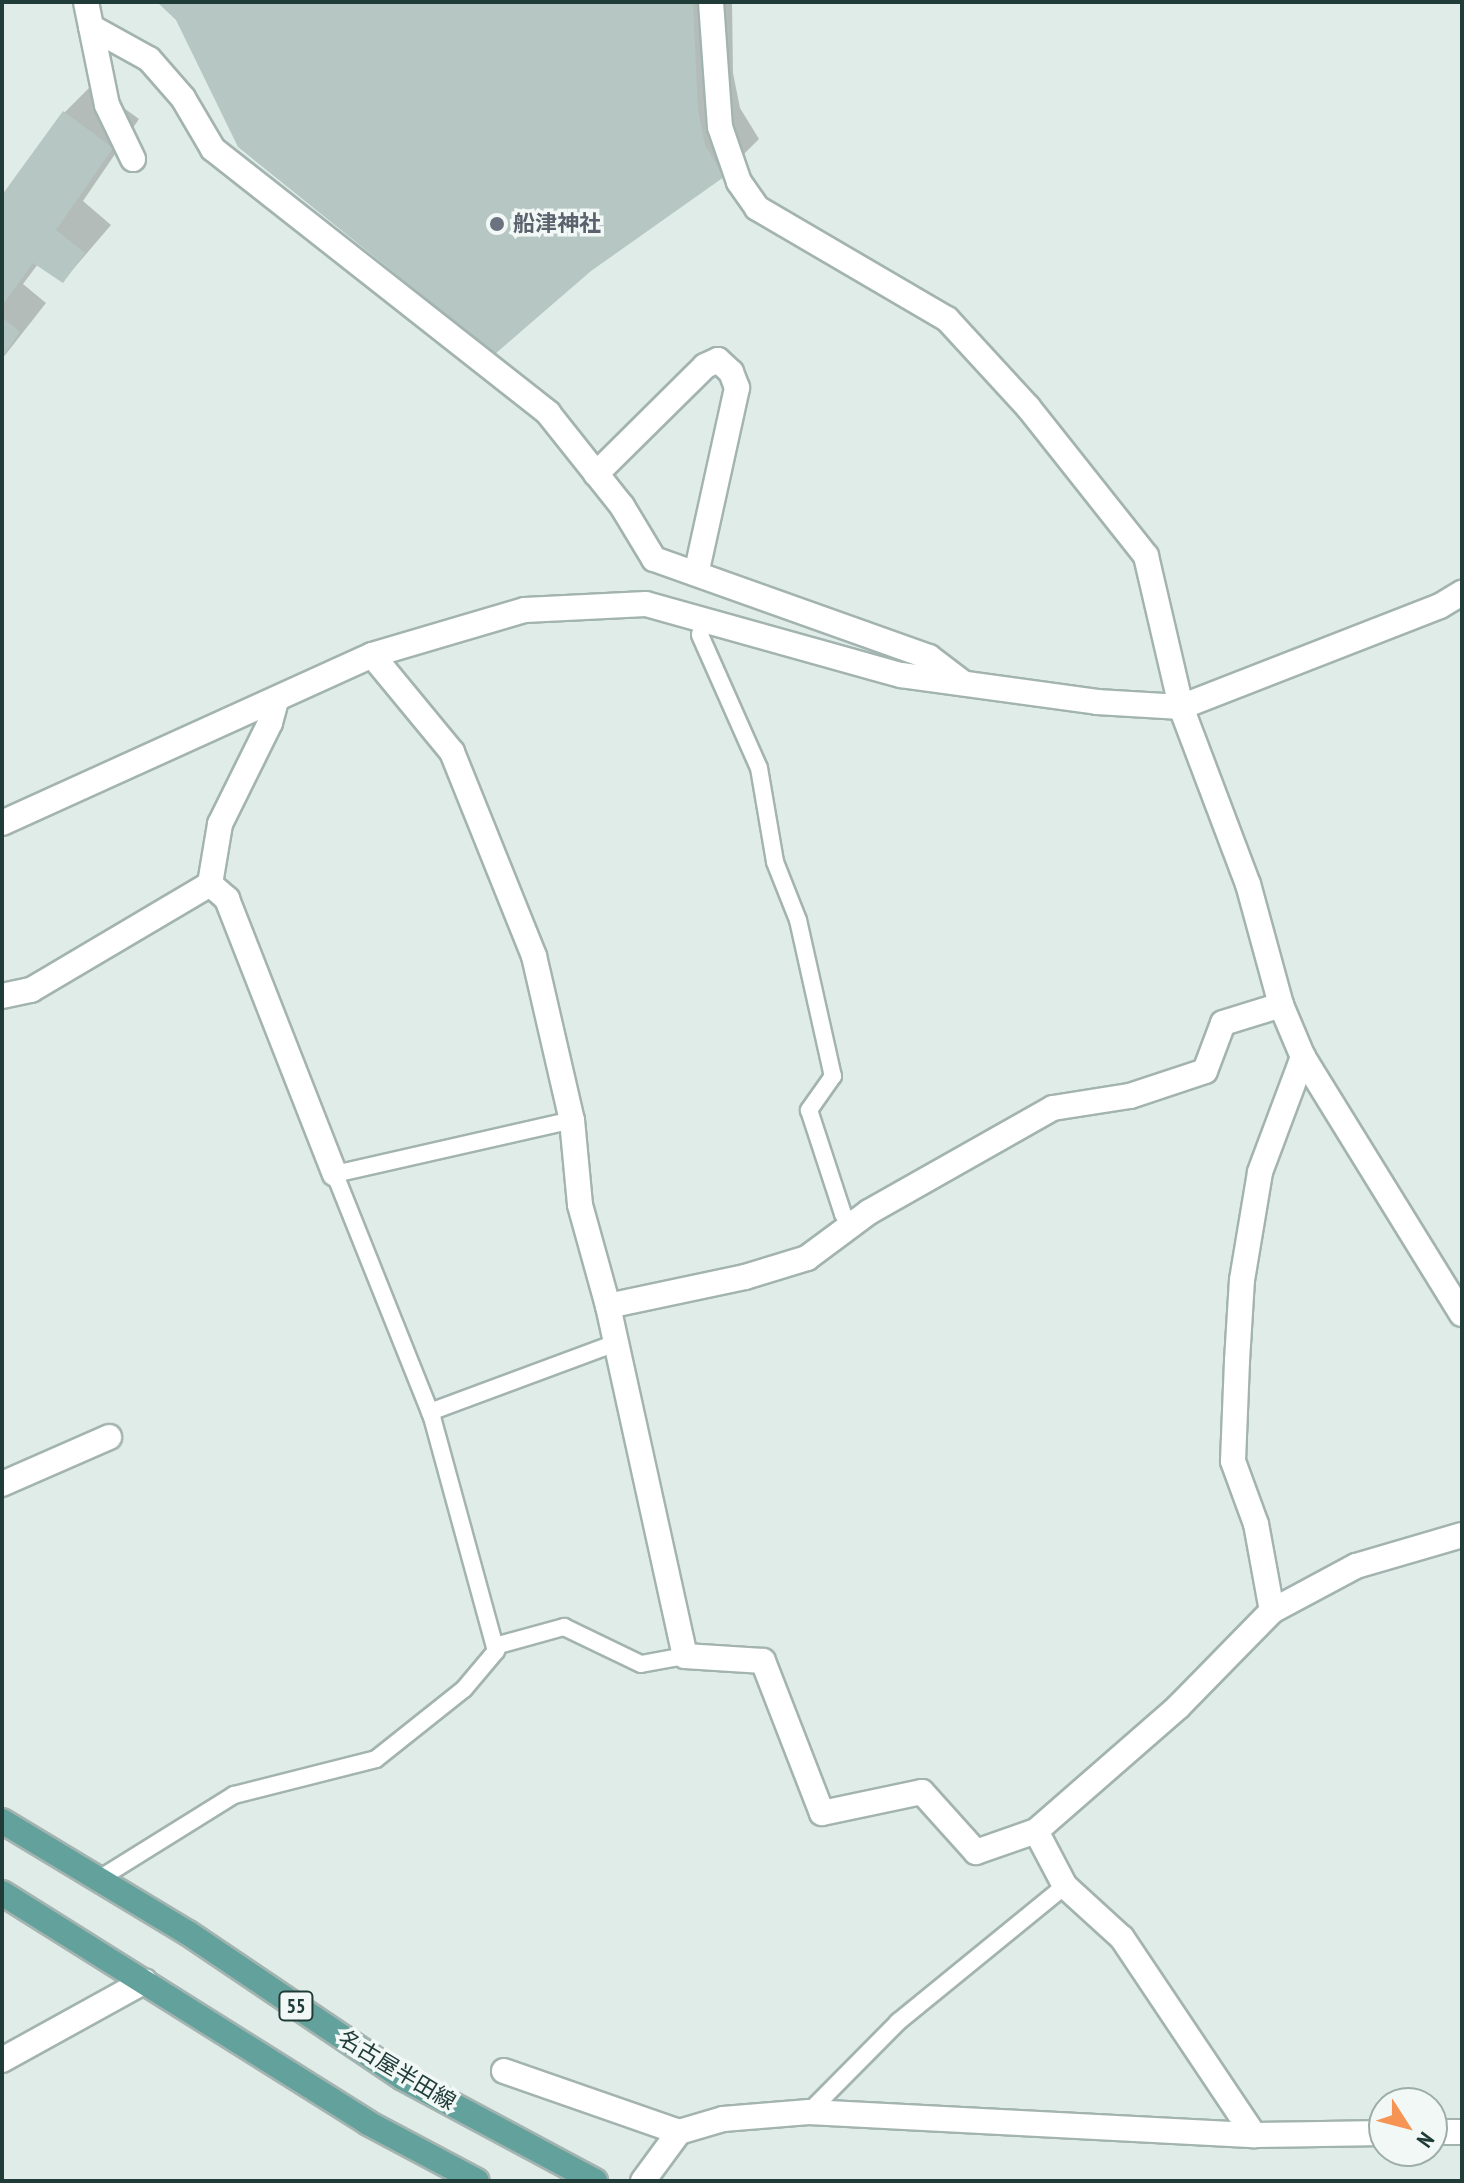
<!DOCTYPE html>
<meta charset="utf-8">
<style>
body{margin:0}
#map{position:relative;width:1464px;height:2183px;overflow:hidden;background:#e0ece8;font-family:"PT Sans Narrow","Noto Sans JP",sans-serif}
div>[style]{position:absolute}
.shadow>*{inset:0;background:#0003}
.building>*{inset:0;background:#b6c6c2}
.roads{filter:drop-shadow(2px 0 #a3b4b0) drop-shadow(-2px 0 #a3b4b0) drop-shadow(0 2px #a3b4b0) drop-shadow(0 -2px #a3b4b0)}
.lane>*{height:16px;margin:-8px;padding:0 8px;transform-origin:8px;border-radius:8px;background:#fff}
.street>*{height:24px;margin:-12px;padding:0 12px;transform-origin:12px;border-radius:12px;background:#fff}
.primary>*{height:24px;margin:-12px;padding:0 12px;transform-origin:12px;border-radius:12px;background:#63a29c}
.dots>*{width:22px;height:22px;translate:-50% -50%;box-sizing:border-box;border:4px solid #f1f8f5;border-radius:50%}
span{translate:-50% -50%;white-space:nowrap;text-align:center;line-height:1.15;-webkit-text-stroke:7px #f1f8f5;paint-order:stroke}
.shield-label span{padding:2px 6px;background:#f1f8f5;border:2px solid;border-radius:6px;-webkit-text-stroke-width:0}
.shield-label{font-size:20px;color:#203c39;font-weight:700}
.worship-label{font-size:22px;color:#5b616d;font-weight:700}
.left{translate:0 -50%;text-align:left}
.street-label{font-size:22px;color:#203c39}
.frame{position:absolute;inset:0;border:4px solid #203c39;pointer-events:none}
.north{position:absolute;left:1368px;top:2087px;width:80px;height:80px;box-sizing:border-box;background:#f1f8f5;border:2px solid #9dadaa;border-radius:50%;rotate:126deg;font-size:22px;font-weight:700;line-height:32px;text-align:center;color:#203c39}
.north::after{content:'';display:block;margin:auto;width:28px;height:36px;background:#f69454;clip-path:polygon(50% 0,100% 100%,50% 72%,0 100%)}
</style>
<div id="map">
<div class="shadow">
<i style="clip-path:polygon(160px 2px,732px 2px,733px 73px,740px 108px,759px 139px,723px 175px,590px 269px,178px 19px)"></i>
<i style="clip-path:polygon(92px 85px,139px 119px,83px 201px,111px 225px,63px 281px,38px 264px,23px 284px,46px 303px,2px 359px,2px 198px,64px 113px)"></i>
</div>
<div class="building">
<i style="clip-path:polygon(157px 2px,693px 2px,698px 110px,705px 145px,724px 177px,591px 271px,495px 354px,238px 147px,176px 20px)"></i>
<i style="clip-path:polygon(63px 111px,113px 148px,56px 230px,85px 253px,63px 283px,33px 263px,2px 306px,2px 195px)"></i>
<i style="clip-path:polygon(2px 317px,20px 332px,2px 358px)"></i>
</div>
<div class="roads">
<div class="lane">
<i style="left:703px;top:621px;width:14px;rotate:102deg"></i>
<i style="left:700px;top:635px;width:145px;rotate:66.1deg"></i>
<i style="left:759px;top:768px;width:95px;rotate:80.3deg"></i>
<i style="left:775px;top:862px;width:62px;rotate:68.4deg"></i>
<i style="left:798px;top:920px;width:160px;rotate:77.4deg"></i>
<i style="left:833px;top:1076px;width:42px;rotate:125.2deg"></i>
<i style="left:809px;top:1110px;width:109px;rotate:71.9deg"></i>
<i style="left:843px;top:1214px;width:14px;rotate:56deg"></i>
<i style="left:430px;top:1412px;width:198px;rotate:-20.4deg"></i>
<i style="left:495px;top:1646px;width:72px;rotate:-15.4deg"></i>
<i style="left:564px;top:1627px;width:85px;rotate:25.7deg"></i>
<i style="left:641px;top:1664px;width:45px;rotate:-10.3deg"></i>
<i style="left:99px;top:1879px;width:159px;rotate:-31.9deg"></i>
<i style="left:234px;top:1795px;width:146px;rotate:-14.2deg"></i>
<i style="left:376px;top:1759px;width:112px;rotate:-38.5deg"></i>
<i style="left:464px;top:1689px;width:50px;rotate:-49.9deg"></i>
<i style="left:496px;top:1651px;width:243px;rotate:-105.3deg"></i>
<i style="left:432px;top:1417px;width:262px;rotate:-111.8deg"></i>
<i style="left:335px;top:1174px;width:243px;rotate:-12.8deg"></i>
<i style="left:809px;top:2112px;width:127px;rotate:-45.3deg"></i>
<i style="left:898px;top:2022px;width:215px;rotate:-39.2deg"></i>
</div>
<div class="street">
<i style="left:86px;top:2px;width:105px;rotate:78.5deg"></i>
<i style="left:107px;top:105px;width:60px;rotate:64.3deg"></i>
<i style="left:711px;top:2px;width:125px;rotate:85.9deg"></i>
<i style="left:720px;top:127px;width:58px;rotate:70.9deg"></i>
<i style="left:739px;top:182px;width:32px;rotate:55deg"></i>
<i style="left:757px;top:208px;width:220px;rotate:30.3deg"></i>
<i style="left:947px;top:319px;width:120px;rotate:47.4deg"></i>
<i style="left:1028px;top:407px;width:190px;rotate:51.6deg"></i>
<i style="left:1146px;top:556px;width:155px;rotate:76.9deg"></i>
<i style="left:1181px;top:707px;width:189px;rotate:69.3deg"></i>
<i style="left:1248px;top:884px;width:125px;rotate:74.7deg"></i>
<i style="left:1281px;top:1005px;width:56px;rotate:67.1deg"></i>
<i style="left:1303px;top:1057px;width:302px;rotate:58.3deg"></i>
<i style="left:91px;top:27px;width:66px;rotate:28.9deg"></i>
<i style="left:149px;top:59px;width:52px;rotate:48.9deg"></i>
<i style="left:183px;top:98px;width:59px;rotate:59.5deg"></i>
<i style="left:213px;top:149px;width:427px;rotate:38.2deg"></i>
<i style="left:548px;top:413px;width:119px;rotate:51.5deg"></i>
<i style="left:622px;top:506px;width:62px;rotate:58.9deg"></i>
<i style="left:654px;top:559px;width:292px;rotate:19.6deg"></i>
<i style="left:929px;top:657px;width:43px;rotate:37.4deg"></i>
<i style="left:596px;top:474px;width:153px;rotate:-44.7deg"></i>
<i style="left:705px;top:366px;width:14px;rotate:-25deg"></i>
<i style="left:718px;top:360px;width:18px;rotate:43deg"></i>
<i style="left:731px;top:372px;width:17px;rotate:69deg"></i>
<i style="left:737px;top:388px;width:190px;rotate:102.4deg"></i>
<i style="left:372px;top:655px;width:126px;rotate:50.5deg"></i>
<i style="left:452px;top:752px;width:220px;rotate:68.1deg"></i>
<i style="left:534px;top:956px;width:168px;rotate:77deg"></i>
<i style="left:572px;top:1120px;width:85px;rotate:84.6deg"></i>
<i style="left:580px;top:1205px;width:105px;rotate:74.5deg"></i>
<i style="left:608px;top:1306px;width:140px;rotate:-12deg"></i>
<i style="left:745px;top:1277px;width:65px;rotate:-17deg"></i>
<i style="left:807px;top:1258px;width:77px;rotate:-36.6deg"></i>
<i style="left:869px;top:1212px;width:211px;rotate:-29.5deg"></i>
<i style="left:1053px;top:1108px;width:78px;rotate:-8.9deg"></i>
<i style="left:1130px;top:1096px;width:79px;rotate:-18.4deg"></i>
<i style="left:1205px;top:1071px;width:51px;rotate:-69.4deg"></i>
<i style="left:1223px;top:1023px;width:61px;rotate:-17.2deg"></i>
<i style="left:2px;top:823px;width:406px;rotate:-24.4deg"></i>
<i style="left:372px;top:655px;width:159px;rotate:-16.4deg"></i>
<i style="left:525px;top:610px;width:121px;rotate:-2.8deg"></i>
<i style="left:646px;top:604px;width:265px;rotate:15.6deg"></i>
<i style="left:901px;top:675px;width:198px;rotate:7.8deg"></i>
<i style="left:1097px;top:702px;width:84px;rotate:3.4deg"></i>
<i style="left:1181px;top:707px;width:278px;rotate:-21.3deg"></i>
<i style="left:1440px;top:606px;width:26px;rotate:-31deg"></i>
<i style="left:210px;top:884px;width:61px;rotate:-80.5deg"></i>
<i style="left:220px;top:824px;width:113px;rotate:-63.7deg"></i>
<i style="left:270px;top:723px;width:24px;rotate:-75deg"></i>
<i style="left:2px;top:996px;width:30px;rotate:-12deg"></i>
<i style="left:31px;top:990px;width:208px;rotate:-30.6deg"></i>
<i style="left:210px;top:884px;width:23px;rotate:41deg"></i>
<i style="left:227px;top:899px;width:295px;rotate:68.6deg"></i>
<i style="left:608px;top:1306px;width:358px;rotate:77.6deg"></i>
<i style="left:685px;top:1656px;width:78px;rotate:3.7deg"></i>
<i style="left:763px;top:1661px;width:163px;rotate:68.8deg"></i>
<i style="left:822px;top:1813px;width:102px;rotate:-11.9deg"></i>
<i style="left:922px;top:1792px;width:81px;rotate:48deg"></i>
<i style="left:976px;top:1852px;width:64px;rotate:-19.3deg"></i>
<i style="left:2px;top:1484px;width:117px;rotate:-23.7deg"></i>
<i style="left:1272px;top:1611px;width:95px;rotate:-28.2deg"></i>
<i style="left:1356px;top:1566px;width:110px;rotate:-16.3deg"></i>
<i style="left:2px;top:2060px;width:163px;rotate:-28.9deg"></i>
<i style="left:504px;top:2071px;width:185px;rotate:19.2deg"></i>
<i style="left:1432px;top:2132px;width:30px"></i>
<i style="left:1254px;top:2135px;width:237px;rotate:-123.8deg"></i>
<i style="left:1122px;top:1938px;width:77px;rotate:-137.6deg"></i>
<i style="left:1065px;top:1886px;width:62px;rotate:-117.8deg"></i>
<i style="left:1036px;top:1831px;width:189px;rotate:-41.1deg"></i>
<i style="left:1178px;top:1707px;width:134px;rotate:-45.6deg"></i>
<i style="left:1272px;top:1611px;width:88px;rotate:-100.4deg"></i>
<i style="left:1256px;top:1524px;width:67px;rotate:-110.1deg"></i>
<i style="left:1233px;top:1461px;width:100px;rotate:-87.7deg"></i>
<i style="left:1237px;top:1361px;width:81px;rotate:-86.5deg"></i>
<i style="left:1242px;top:1280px;width:109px;rotate:-80.5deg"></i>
<i style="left:1260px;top:1172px;width:123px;rotate:-69.5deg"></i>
<i style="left:643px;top:2181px;width:61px;rotate:-53.7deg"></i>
<i style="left:679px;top:2132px;width:46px;rotate:-16.5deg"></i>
<i style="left:723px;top:2119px;width:86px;rotate:-4.7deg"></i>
<i style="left:809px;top:2112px;width:446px;rotate:3deg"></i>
<i style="left:1254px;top:2135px;width:130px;rotate:-0.9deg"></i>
</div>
<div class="primary">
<i style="left:2px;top:1821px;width:217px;rotate:31.1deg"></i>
<i style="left:188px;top:1933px;width:259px;rotate:34deg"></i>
<i style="left:403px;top:2078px;width:218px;rotate:28.2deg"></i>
<i style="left:2px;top:1893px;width:432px;rotate:32.1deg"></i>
<i style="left:368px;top:2123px;width:123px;rotate:28deg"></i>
</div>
</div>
<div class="dots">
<i style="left:497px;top:224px;background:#6b7280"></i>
</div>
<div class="shield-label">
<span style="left:296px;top:2006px">55</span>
</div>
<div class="worship-label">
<span class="left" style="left:513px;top:224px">船津神社</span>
</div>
<div class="street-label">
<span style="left:397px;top:2070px;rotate:31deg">名古屋半田線</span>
</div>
<div class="frame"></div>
<div class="north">N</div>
</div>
